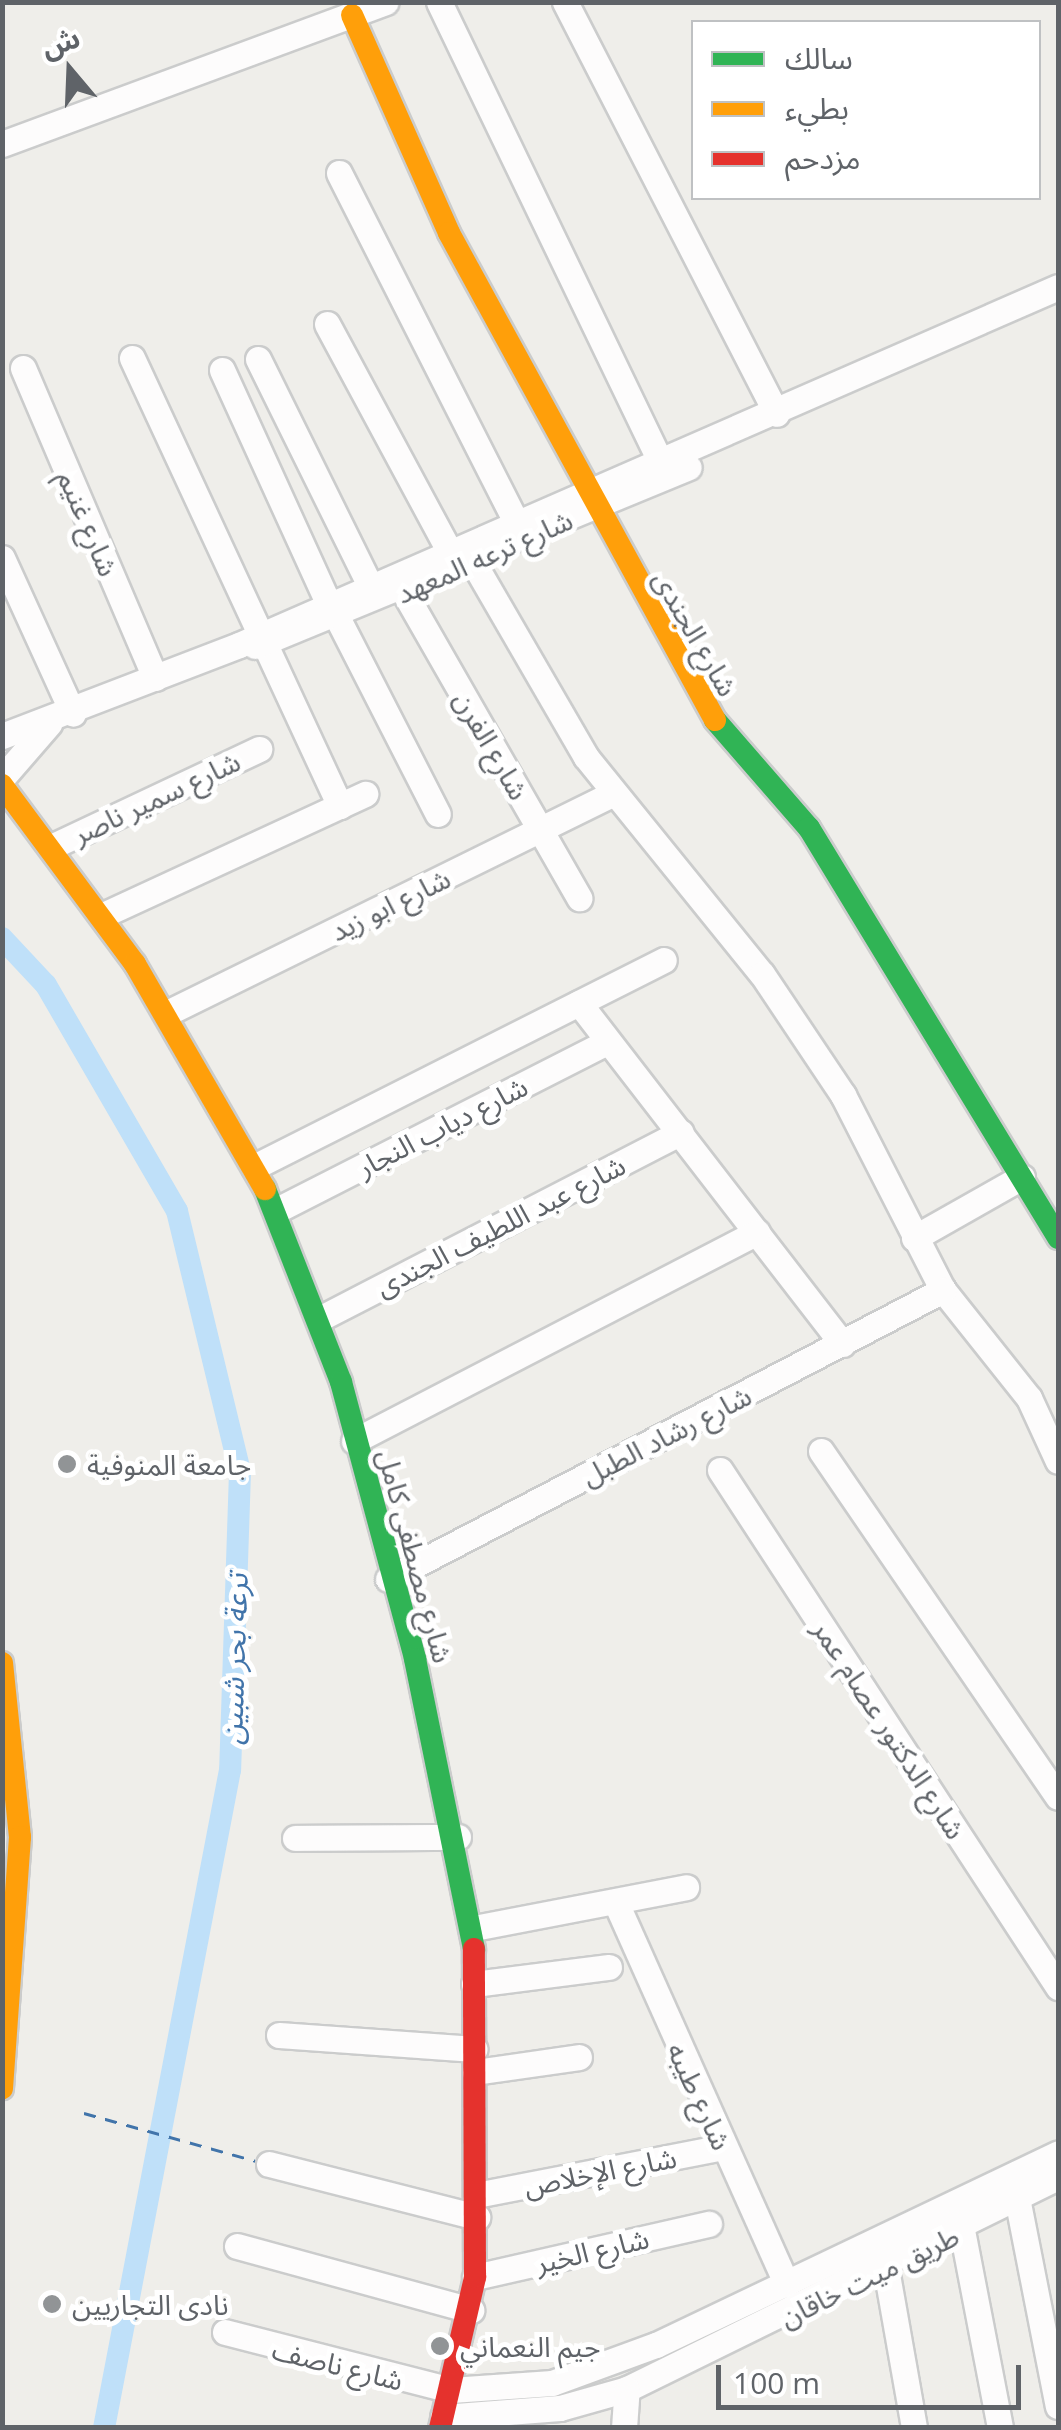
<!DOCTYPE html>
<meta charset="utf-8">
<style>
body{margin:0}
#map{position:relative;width:1061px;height:2430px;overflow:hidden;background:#efeeea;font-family:"Open Sans","Noto Sans Arabic",sans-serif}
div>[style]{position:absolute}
.canal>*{height:22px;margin:-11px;padding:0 11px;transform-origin:11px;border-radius:11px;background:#bfe0f9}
.ferry>*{height:2.5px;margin-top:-1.25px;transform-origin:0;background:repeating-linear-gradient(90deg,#4174aa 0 12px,transparent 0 22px)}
.roads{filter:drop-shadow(2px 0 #cbcccc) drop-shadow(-2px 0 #cbcccc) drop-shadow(0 2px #cbcccc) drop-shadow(0 -2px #cbcccc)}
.street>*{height:25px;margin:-12.5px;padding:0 12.5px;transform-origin:12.5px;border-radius:12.5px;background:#fdfcfc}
.fast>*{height:22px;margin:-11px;padding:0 11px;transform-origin:11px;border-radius:11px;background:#30b455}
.slow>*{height:22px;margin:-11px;padding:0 11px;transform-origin:11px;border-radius:11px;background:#ff9f0a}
.jam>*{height:22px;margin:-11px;padding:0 11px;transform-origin:11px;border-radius:11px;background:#e5322d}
.dots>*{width:28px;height:28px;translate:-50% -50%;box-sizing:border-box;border:5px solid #fff;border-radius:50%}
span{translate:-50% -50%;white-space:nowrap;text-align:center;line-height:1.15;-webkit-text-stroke:10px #fff;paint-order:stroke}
.street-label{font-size:28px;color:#5f6368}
.poi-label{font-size:28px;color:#5f6368}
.left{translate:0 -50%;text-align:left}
.water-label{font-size:30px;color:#4174aa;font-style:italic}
.frame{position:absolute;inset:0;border:5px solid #5f6368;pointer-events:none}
.legend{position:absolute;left:691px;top:20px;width:350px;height:180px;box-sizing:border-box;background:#fff;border:2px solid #bfc1c3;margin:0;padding:12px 18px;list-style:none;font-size:30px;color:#5f6368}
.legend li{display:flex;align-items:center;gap:20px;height:50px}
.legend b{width:50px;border:2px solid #bfc1c3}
.north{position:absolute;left:20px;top:20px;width:100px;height:100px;-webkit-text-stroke:8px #fff;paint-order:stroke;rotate:341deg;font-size:28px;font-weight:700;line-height:40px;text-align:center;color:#5f6368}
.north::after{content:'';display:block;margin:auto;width:35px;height:45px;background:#5f6368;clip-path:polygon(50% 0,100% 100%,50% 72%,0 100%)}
.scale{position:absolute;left:716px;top:2365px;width:305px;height:45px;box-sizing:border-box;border:5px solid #5f6368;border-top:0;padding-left:12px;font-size:30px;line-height:35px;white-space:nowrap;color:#5f6368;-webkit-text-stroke:8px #fff;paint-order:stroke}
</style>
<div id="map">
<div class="canal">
<i style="left:2px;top:938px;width:64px;rotate:46.9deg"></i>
<i style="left:46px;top:985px;width:261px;rotate:59.9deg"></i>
<i style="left:177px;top:1211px;width:268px;rotate:76.4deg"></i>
<i style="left:240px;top:1472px;width:298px;rotate:91.9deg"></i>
<i style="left:230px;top:1770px;width:670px;rotate:100.84deg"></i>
</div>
<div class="ferry">
<i style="left:84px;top:2113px;width:179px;rotate:15.6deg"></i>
</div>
<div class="roads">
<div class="street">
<i style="left:439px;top:2px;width:509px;rotate:64.29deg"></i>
<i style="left:565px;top:2px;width:463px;rotate:62.8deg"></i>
<i style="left:2px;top:144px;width:409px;rotate:-20.3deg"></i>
<i style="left:339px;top:173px;width:389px;rotate:63.1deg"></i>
<i style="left:327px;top:324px;width:255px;rotate:61.7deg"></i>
<i style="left:132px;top:358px;width:494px;rotate:65.1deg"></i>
<i style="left:258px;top:359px;width:249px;rotate:63.7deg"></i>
<i style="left:23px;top:368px;width:337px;rotate:66.9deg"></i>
<i style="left:222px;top:370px;width:253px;rotate:65.5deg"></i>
<i style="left:2px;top:558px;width:171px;rotate:65.5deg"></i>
<i style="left:473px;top:562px;width:225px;rotate:59.9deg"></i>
<i style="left:586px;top:757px;width:279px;rotate:51deg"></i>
<i style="left:762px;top:974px;width:146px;rotate:56.2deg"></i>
<i style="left:843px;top:1095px;width:219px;rotate:62.9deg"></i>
<i style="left:943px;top:1290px;width:138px;rotate:51.5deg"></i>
<i style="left:1029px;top:1398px;width:69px;rotate:65.3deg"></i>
<i style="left:404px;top:592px;width:353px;rotate:60.2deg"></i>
<i style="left:338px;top:619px;width:219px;rotate:62.9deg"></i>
<i style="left:255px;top:646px;width:469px;rotate:-22.4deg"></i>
<i style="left:2px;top:736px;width:254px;rotate:-21deg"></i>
<i style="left:239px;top:645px;width:894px;rotate:-23.61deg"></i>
<i style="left:2px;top:778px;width:72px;rotate:-49deg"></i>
<i style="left:53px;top:846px;width:228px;rotate:-25.2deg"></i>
<i style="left:103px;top:915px;width:289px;rotate:-24.8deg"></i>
<i style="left:579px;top:1003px;width:431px;rotate:52.3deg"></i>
<i style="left:167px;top:1013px;width:497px;rotate:-26.2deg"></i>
<i style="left:254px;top:1167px;width:459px;rotate:-26.8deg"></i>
<i style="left:277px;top:1210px;width:370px;rotate:-27deg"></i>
<i style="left:914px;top:1238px;width:124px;rotate:-29.5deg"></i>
<i style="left:319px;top:1319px;width:407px;rotate:-27.3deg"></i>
<i style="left:354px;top:1441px;width:454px;rotate:-27.4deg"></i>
<i style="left:821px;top:1451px;width:419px;rotate:55.6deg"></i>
<i style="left:720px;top:1470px;width:618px;rotate:56.82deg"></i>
<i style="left:388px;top:1579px;width:626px;rotate:-27.51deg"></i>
<i style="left:295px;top:1838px;width:163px;rotate:-0.4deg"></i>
<i style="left:617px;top:1905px;width:416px;rotate:65.9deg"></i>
<i style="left:474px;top:1928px;width:216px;rotate:-10.9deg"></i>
<i style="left:474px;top:1984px;width:136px;rotate:-7.2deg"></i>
<i style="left:279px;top:2035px;width:196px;rotate:4.1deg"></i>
<i style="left:475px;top:2072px;width:105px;rotate:-8.2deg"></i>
<i style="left:269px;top:2164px;width:215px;rotate:14.3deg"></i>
<i style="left:476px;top:2195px;width:252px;rotate:-11deg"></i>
<i style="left:1018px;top:2203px;width:207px;rotate:78.9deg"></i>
<i style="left:962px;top:2230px;width:202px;rotate:79.1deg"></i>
<i style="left:237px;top:2246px;width:243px;rotate:15.3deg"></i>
<i style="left:885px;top:2263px;width:168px;rotate:80deg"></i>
<i style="left:475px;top:2277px;width:240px;rotate:-12.8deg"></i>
<i style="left:225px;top:2332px;width:233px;rotate:14.4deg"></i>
<i style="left:451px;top:2390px;width:101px;rotate:-4deg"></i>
<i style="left:552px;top:2383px;width:111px;rotate:-20.1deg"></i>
<i style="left:656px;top:2345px;width:445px;rotate:-25.5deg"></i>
<i style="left:443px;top:2417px;width:117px;rotate:-4.4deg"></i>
<i style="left:560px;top:2408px;width:70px;rotate:-15.8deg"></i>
<i style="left:627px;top:2389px;width:480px;rotate:-26.2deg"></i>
<i style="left:624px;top:2428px;width:39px;rotate:-86deg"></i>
</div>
<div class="fast">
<i style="left:715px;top:720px;width:143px;rotate:49deg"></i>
<i style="left:809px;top:828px;width:480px;rotate:58.7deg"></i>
<i style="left:265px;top:1189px;width:207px;rotate:68.5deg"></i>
<i style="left:341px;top:1382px;width:287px;rotate:75deg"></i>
<i style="left:415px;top:1659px;width:296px;rotate:78.5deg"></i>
</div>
<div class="slow">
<i style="left:352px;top:15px;width:239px;rotate:66deg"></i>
<i style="left:449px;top:233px;width:555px;rotate:61.36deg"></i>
<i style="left:2px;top:785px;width:223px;rotate:53.4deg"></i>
<i style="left:135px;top:964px;width:260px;rotate:60deg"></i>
<i style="left:2px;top:1663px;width:175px;rotate:84.1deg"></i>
<i style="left:20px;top:1837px;width:252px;rotate:94.1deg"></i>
</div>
<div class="jam">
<i style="left:440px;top:2428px;width:155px;rotate:-76.9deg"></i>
<i style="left:475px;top:2277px;width:328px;rotate:-90.2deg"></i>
</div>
</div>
<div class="dots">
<i style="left:67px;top:1464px;background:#919496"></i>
<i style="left:52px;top:2304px;background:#919496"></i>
<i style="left:440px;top:2346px;background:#919496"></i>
</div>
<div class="street-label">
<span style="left:89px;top:523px;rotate:67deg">شارع غنيم</span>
<span style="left:484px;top:556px;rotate:-24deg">شارع ترعه المعهد</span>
<span style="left:696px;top:633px;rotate:60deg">شارع الجندى</span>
<span style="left:492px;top:745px;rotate:60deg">شارع الفرن</span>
<span style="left:156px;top:797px;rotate:-25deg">شارع سمير ناصر</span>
<span style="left:390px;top:904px;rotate:-26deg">شارع ابو زيد</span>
<span style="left:442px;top:1126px;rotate:-27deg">شارع دياب النجار</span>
<span style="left:500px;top:1225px;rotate:-27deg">شارع عبد اللطيف الجندى</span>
<span style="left:666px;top:1435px;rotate:-27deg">شارع رشاد الطبل</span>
<span style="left:416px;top:1556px;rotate:75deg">شارع مصطفى كامل</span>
<span style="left:890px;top:1729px;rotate:57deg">شارع الدكتور عصام عمر</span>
<span style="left:700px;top:2096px;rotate:65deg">شارع طيبه</span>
<span style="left:600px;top:2171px;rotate:-11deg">شارع الإخلاص</span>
<span style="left:592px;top:2250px;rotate:-13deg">شارع الخير</span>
<span style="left:869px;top:2276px;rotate:-26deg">طريق ميت خاقان</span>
<span style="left:338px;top:2364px;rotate:14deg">شارع ناصف</span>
</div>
<div class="poi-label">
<span class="left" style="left:87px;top:1464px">جامعة المنوفية</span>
<span class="left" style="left:72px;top:2304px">نادى التجاريين</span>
<span class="left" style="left:460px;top:2346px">جيم النعماني</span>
</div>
<div class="water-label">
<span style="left:234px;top:1659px;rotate:-88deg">ترعة بحر شبين</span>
</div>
<div class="frame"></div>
<ul class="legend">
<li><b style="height:12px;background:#30b455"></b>سالك</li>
<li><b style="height:12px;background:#ff9f0a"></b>بطيء</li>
<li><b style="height:12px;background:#e5322d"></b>مزدحم</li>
</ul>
<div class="north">ش</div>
<div class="scale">100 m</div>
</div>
